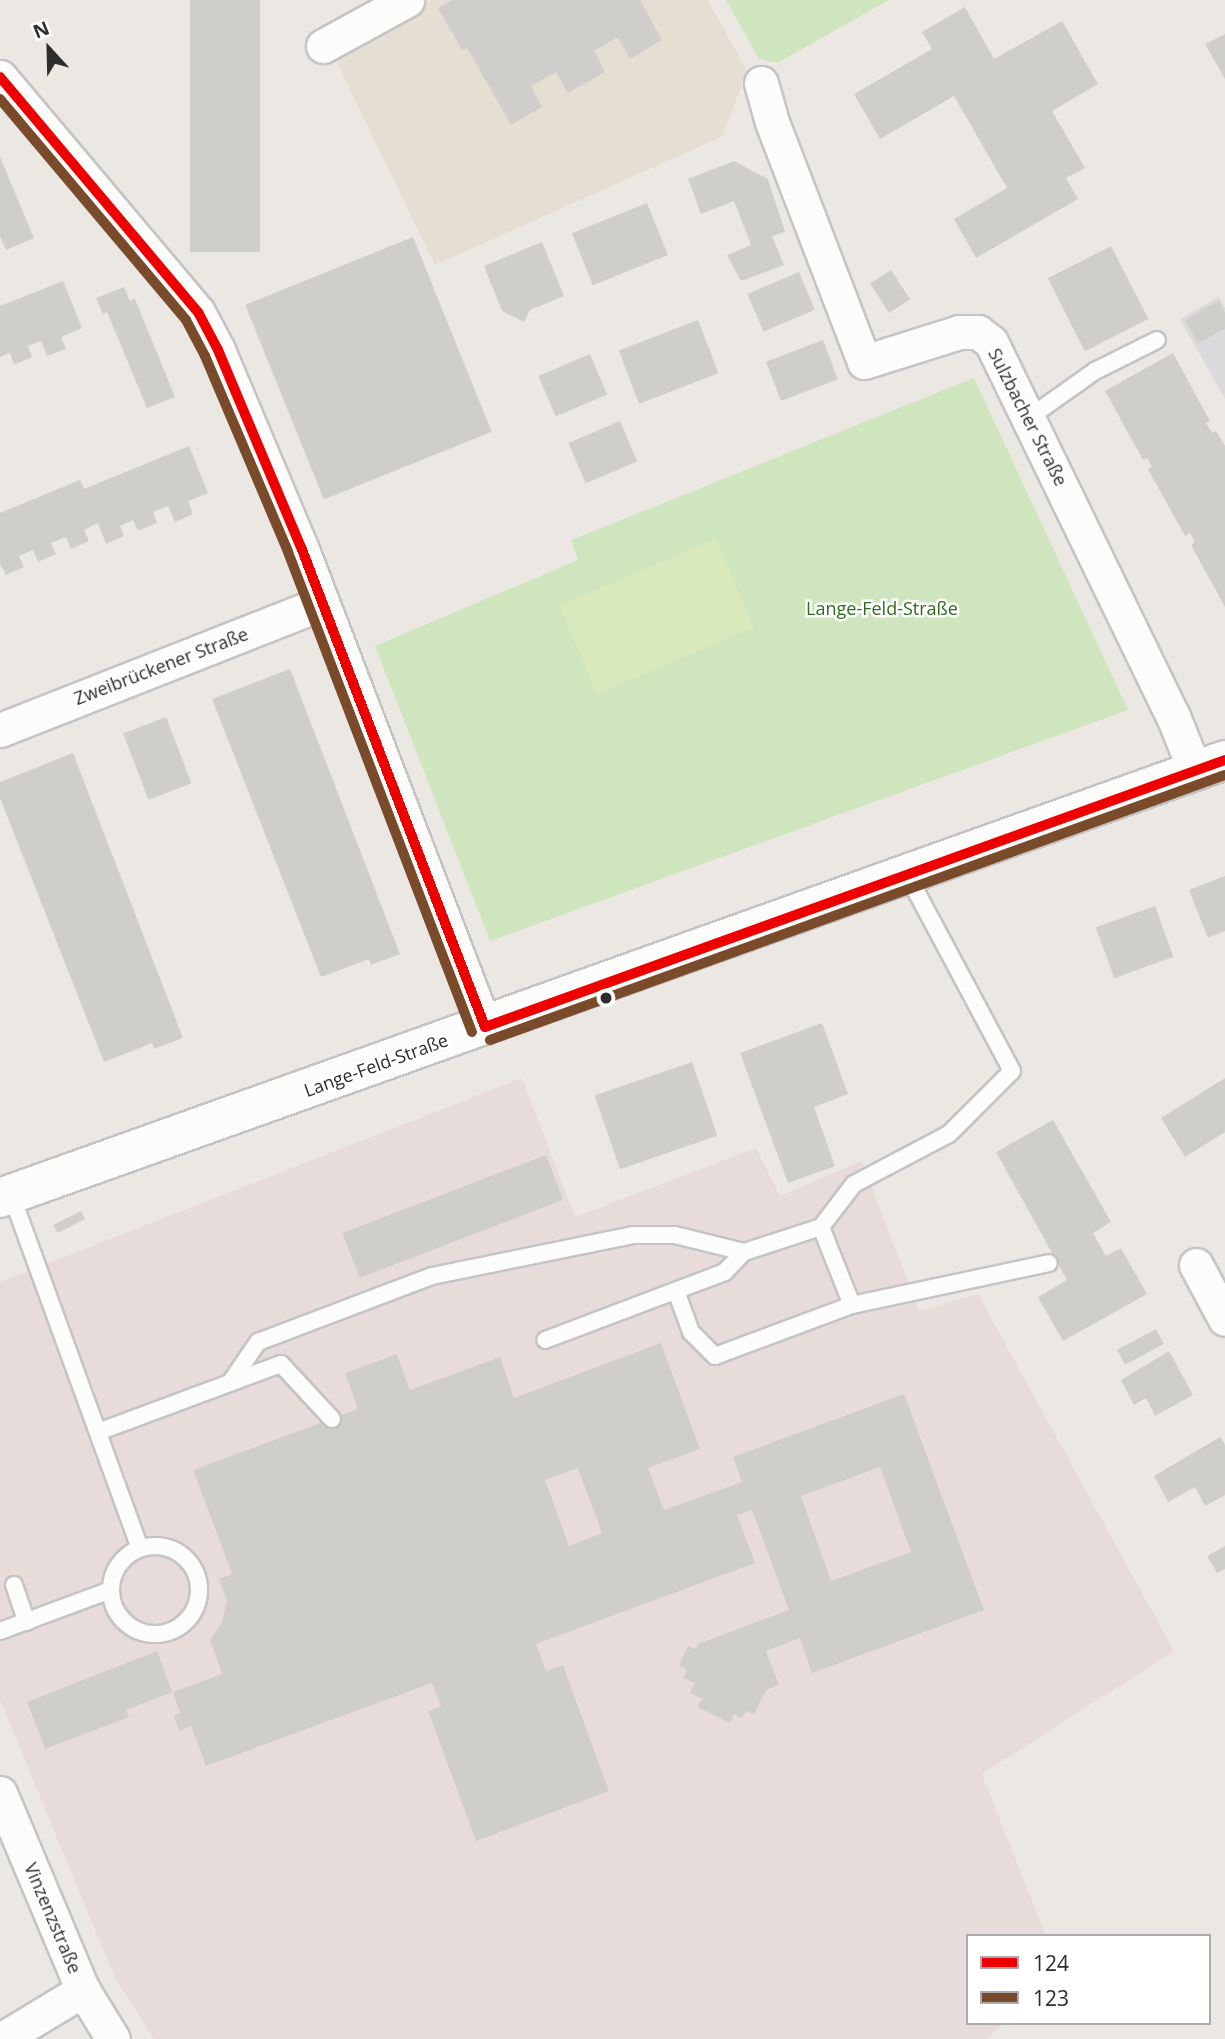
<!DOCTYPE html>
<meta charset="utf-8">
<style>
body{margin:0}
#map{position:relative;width:1225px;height:2039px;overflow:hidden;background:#ebe8e4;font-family:"Open Sans",sans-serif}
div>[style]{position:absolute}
.industrial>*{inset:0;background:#dbd9db}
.education>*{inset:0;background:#e5dfd3}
.medical>*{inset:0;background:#e8dcdb}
.green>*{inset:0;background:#cfe5be}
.pitch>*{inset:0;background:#d9e9bc;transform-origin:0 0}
.building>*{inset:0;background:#d0cecb;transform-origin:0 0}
.roads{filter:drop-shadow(2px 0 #c5c4c4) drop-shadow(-2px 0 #c5c4c4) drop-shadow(0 2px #c5c4c4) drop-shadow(0 -2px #c5c4c4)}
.lane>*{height:16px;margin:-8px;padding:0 8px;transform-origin:8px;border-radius:8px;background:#fcfcfb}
.lane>.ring{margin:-8px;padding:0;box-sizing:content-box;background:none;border:16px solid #fcfcfb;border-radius:50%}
.street>*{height:33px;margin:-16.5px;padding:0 16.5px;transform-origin:16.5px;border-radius:16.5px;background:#fcfcfb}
.secondary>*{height:38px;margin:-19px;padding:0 19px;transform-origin:19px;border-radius:19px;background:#fcfcfb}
.bus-1>*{height:10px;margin:-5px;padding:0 5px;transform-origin:5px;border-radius:5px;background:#e00}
.bus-2>*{height:10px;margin:-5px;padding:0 5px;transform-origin:5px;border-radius:5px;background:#7a4b2a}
.dots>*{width:19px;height:19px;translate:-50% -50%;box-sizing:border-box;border:4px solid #fff;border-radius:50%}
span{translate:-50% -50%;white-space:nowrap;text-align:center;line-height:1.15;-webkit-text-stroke:5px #fff;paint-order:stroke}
.street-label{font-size:18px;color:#2d2d2d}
.park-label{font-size:18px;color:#306a1e}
.legend{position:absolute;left:966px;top:1934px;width:245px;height:91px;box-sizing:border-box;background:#fff;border:2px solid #ababab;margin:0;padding:9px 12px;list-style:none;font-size:21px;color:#2d2d2d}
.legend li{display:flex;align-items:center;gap:14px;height:35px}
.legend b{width:35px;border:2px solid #ababab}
.north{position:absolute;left:14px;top:14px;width:70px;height:70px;-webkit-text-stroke:5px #fff;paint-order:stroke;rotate:338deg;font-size:19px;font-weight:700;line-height:28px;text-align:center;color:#2d2d2d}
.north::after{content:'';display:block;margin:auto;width:24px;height:32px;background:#2d2d2d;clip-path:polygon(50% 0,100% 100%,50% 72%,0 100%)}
</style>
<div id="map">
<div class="industrial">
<i style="clip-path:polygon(1219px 297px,1225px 308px,1225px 399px,1180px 319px)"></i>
</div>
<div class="education">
<i style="clip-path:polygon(432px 0,708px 0,747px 71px,723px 136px,435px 265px,337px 63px,342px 50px)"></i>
</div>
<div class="medical">
<i style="clip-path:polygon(522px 1078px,575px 1217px,756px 1148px,780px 1196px,862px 1161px,919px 1311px,978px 1294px,1174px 1651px,982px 1774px,1046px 1936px,968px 1936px,968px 2023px,1004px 2023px,986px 2039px,154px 2039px,115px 1978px,0 1700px,0 1282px)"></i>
</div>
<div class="green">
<i style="clip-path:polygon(726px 0,889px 0,777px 63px,759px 59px)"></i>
<i style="clip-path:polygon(974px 378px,1128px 710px,490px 941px,375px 646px,578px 560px,571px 540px)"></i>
</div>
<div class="pitch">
<i style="left:716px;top:539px;width:96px;height:170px;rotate:67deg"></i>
</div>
<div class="building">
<i style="left:190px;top:0;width:70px;height:252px"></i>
<i style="clip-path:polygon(452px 0,640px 0,662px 40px,630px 59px,618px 37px,594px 51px,605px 72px,568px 93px,556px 72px,531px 86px,542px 107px,511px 125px,467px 48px,462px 50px,438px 8px)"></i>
<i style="clip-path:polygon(965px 7px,994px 59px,1062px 21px,1098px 84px,1052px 111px,1085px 168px,1066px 178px,1078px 199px,976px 258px,954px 219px,1007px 188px,954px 96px,880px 139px,854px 94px,932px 49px,922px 32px)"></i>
<i style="clip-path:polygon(1225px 34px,1225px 79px,1205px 44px)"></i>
<i style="clip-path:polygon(0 157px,34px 238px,6px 250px,0 236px)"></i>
<i style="clip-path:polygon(734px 161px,768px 179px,785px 232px,772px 236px,784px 265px,741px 281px,727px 255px,751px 245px,734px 201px,701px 214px,688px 179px)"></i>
<i style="left:647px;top:203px;width:56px;height:81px;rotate:68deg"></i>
<i style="left:413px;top:237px;width:210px;height:181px;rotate:68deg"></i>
<i style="clip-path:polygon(542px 242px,564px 296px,530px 310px,524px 322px,502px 311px,484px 266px)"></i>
<i style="left:1111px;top:246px;width:82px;height:71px;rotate:63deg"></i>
<i style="left:891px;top:270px;width:35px;height:25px;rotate:57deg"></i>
<i style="left:799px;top:272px;width:41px;height:56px;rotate:67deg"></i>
<i style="clip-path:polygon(63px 281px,82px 328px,61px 337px,66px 349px,47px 356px,41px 341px,28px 346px,32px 357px,14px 365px,10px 353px,0 357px,0 306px)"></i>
<i style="clip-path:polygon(124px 287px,130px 301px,135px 299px,175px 397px,147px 408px,107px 312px,103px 314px,96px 298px)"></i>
<i style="clip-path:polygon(1219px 301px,1225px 313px,1225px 329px,1198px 343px,1185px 320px)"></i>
<i style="left:698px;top:320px;width:57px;height:85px;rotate:69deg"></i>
<i style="left:823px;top:340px;width:42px;height:61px;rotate:69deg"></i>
<i style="clip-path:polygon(1173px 353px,1210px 421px,1206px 423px,1212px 433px,1216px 431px,1225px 446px,1225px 607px,1191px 545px,1195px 542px,1190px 533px,1185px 536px,1148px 469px,1152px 467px,1147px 458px,1143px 460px,1105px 391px)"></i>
<i style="left:590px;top:354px;width:44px;height:56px;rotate:67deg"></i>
<i style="left:620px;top:421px;width:44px;height:56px;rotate:67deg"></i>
<i style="clip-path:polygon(189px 446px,208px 493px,188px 501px,193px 514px,175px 522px,168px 506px,153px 512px,157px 523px,138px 531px,133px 520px,120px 526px,124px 536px,106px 544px,98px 523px,84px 530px,89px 541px,71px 549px,66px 537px,51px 543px,56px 554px,38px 562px,33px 550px,19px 556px,24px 567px,6px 575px,0 564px,0 513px,80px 480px,84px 489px)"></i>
<i style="clip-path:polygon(290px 669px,400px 954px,371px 965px,369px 959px,321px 977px,212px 699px)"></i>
<i style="left:166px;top:717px;width:71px;height:46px;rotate:69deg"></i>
<i style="clip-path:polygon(73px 753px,183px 1038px,154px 1049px,152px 1043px,104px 1062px,0 798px,0 782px)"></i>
<i style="clip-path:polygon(1225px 876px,1225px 931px,1208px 938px,1189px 890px)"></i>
<i style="left:1155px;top:906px;width:54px;height:63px;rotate:70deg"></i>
<i style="clip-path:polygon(822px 1023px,848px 1094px,814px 1107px,835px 1166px,788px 1183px,740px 1053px)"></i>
<i style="left:692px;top:1062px;width:78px;height:103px;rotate:71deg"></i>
<i style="clip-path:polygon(1225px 1078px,1225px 1132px,1185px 1157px,1161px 1118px)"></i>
<i style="clip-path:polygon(1053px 1120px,1111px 1222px,1093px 1233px,1106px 1256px,1121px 1248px,1147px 1294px,1063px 1341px,1038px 1297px,1067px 1280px,996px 1152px)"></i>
<i style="left:546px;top:1155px;width:48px;height:218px;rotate:69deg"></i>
<i style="left:81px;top:1211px;width:9px;height:31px;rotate:63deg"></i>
<i style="left:1156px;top:1329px;width:17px;height:44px;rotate:62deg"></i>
<i style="clip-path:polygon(evenodd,661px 1343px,700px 1449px,648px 1468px,664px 1510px,742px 1482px,733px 1457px,904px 1394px,984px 1610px,812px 1673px,800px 1638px,766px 1651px,779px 1685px,766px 1690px,754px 1714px,746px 1711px,742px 1718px,734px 1714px,730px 1723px,697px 1707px,702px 1699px,690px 1693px,695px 1683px,683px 1678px,687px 1670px,679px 1665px,688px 1646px,696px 1649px,698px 1644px,789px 1610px,752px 1510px,737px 1515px,755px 1563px,536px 1644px,546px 1671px,563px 1665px,609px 1791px,476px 1841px,428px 1711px,441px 1706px,432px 1683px,206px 1766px,191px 1726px,179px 1731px,174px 1716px,180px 1713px,173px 1692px,222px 1674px,210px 1640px,222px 1622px,227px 1600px,219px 1579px,232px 1574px,193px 1470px,358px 1409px,345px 1373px,397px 1354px,410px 1390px,500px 1357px,514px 1398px,661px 1343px,880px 1467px,911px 1552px,831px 1581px,801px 1496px,880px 1467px,661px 1343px,578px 1468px,602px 1533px,569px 1546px,545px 1480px,578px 1468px)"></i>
<i style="clip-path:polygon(1169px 1351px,1193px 1395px,1155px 1416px,1146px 1398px,1134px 1405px,1121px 1380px)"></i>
<i style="clip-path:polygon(1220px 1437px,1225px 1445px,1225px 1495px,1205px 1506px,1195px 1487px,1168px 1502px,1154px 1476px)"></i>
<i style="clip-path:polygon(1225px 1546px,1225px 1569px,1217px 1573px,1207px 1556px)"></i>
<i style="clip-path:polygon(157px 1651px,172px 1692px,126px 1710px,129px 1717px,45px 1749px,27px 1702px)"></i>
</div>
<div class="roads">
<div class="lane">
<i style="left:1030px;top:417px;width:80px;rotate:-35.3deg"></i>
<i style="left:1095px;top:371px;width:69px;rotate:-26.6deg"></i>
<i style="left:11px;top:1194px;width:377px;rotate:70deg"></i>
<i style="left:821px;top:1227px;width:54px;rotate:-52.5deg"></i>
<i style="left:854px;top:1184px;width:107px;rotate:-27.8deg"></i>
<i style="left:949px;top:1134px;width:89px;rotate:-45deg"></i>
<i style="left:1012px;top:1071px;width:223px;rotate:-118.1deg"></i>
<i style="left:676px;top:1291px;width:44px;rotate:69.9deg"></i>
<i style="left:691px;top:1332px;width:34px;rotate:45deg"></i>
<i style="left:715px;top:1356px;width:146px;rotate:-20.4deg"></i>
<i style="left:852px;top:1305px;width:84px;rotate:-111.7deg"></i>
<i style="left:821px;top:1227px;width:81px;rotate:162deg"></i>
<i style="left:852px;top:1305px;width:201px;rotate:-12deg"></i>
<i style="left:230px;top:1383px;width:50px;rotate:-55.7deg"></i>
<i style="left:258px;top:1342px;width:186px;rotate:-20.8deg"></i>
<i style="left:432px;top:1276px;width:206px;rotate:-11.5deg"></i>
<i style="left:634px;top:1235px;width:41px"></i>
<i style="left:675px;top:1235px;width:71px;rotate:13.8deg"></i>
<i style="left:744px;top:1252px;width:28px;rotate:134deg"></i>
<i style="left:725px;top:1272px;width:192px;rotate:159.3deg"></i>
<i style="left:98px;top:1432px;width:195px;rotate:-20.4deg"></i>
<i style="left:281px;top:1364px;width:75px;rotate:47.2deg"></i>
<i class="ring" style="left:111px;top:1546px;width:72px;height:72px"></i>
<i style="left:14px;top:1585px;width:39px;rotate:71deg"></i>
<i style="left:0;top:1631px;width:118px;rotate:-20.3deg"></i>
</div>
<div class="street">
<i style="left:323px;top:46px;width:96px;rotate:-28.7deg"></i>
<i style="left:0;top:77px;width:307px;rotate:49.9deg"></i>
<i style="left:198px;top:312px;width:43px;rotate:62.2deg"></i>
<i style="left:218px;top:350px;width:214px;rotate:67.2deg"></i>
<i style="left:301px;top:547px;width:514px;rotate:69.03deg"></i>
<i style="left:761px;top:83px;width:41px;rotate:74.2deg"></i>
<i style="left:772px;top:122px;width:257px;rotate:69deg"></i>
<i style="left:864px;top:362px;width:100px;rotate:-17.5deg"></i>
<i style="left:959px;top:332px;width:19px"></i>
<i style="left:978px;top:332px;width:16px;rotate:38deg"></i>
<i style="left:991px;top:342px;width:416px;rotate:64.1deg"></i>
<i style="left:1173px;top:716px;width:59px;rotate:68.2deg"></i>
<i style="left:0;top:730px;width:346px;rotate:-21.5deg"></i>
<i style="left:1196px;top:1265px;width:61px;rotate:61.8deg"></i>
<i style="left:0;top:1793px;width:214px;rotate:67.2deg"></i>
<i style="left:83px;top:1990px;width:57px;rotate:58.5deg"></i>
<i style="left:2px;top:2039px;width:95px;rotate:-31.2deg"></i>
</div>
<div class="secondary">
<i style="left:0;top:1198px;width:1301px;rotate:-19.67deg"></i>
</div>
</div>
<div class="bus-1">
<i style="left:0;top:77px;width:307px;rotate:49.9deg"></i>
<i style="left:198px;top:312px;width:43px;rotate:62.2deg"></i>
<i style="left:218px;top:350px;width:214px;rotate:67.2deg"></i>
<i style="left:301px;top:547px;width:514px;rotate:69.03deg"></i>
<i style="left:485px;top:1027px;width:787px;rotate:-19.84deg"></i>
</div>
<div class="bus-2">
<i style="left:0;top:99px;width:289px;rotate:49.9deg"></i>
<i style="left:186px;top:320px;width:41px;rotate:62.2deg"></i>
<i style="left:205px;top:356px;width:213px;rotate:67deg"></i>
<i style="left:288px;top:552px;width:514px;rotate:69.03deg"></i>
<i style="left:490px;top:1040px;width:781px;rotate:-19.83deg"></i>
</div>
<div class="dots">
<i style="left:606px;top:998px;background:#2d2d2d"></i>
</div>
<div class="street-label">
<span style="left:1028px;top:417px;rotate:63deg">Sulzbacher Straße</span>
<span style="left:161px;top:666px;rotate:-21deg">Zweibrückener Straße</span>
<span style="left:376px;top:1065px;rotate:-20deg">Lange-Feld-Straße</span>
<span style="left:53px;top:1918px;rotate:67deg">Vinzenzstraße</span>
</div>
<div class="park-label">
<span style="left:882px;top:608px">Lange-Feld-Straße</span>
</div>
<ul class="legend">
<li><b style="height:9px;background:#e00"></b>124</li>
<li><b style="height:9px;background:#7a4b2a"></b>123</li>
</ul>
<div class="north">N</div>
</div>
